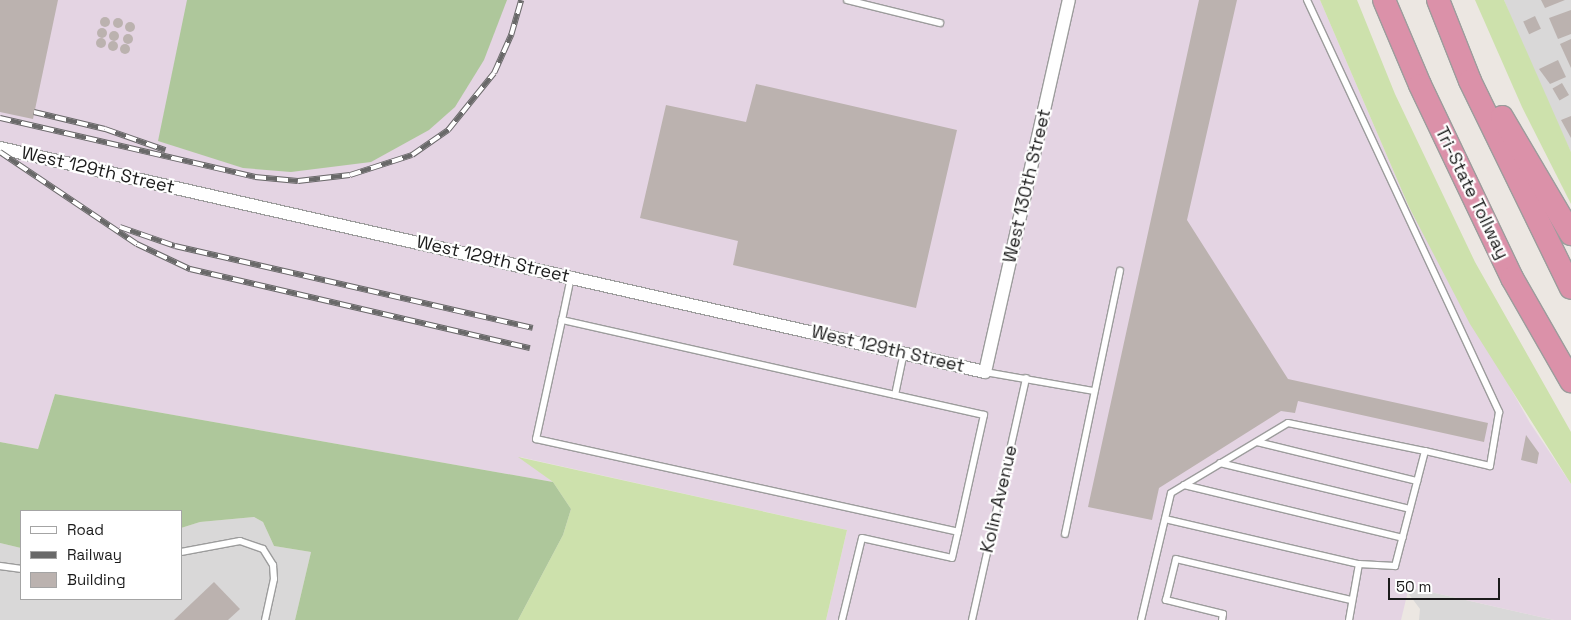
<!DOCTYPE html>
<style>
body{margin:0}
#map{position:relative;width:1571px;height:620px;overflow:hidden;background:#ece7e2;font-family:"Space Grotesk",sans-serif}
div>[style]{position:absolute}
.residential>*{inset:0;background:#d9d8d8}
.industrial>*{inset:0;background:#e4d4e3}
.grass>*{inset:0;background:#cde1ac}
.forest>*{inset:0;background:#aec79b}
.building>*{inset:0;background:#bbb2af;transform-origin:0 0}
.round{border-radius:50%}
.roads{filter:drop-shadow(1px 0 #9c9c9c) drop-shadow(-1px 0 #9c9c9c) drop-shadow(0 1px #9c9c9c) drop-shadow(0 -1px #9c9c9c)}
.service>*{height:6px;margin:-3px;padding:0 3px;transform-origin:3px;border-radius:3px;background:#fff}
.minor>*{height:12px;margin:-6px;padding:0 6px;transform-origin:6px;border-radius:6px;background:#fff}
.motorway>*{height:22px;margin:-11px;padding:0 11px;transform-origin:11px;border-radius:11px;background:#db91a9}
.rail>*{height:5.5px;margin-top:-2.75px;transform-origin:0;background:repeating-linear-gradient(90deg,#fff 0 11px,#696969 0 22px);box-sizing:border-box;border-block:1px solid #696969}
span{translate:-50% -50%;white-space:nowrap;text-align:center;line-height:1.15;-webkit-text-stroke:4.5px #fff;paint-order:stroke}
.street-label{font-size:18px;color:#1b1b1b}
.legend{position:absolute;left:20px;top:510px;width:162px;height:90px;box-sizing:border-box;background:#fff;border:1px solid #a4a4a4;margin:0;padding:6px 9px;list-style:none;font-size:15px;color:#1b1b1b}
.legend li{display:flex;align-items:center;gap:10px;height:25px}
.legend b{width:25px;border:1px solid #a4a4a4}
.scale{position:absolute;left:1388px;top:578px;width:112px;height:22px;box-sizing:border-box;border:2px solid #1b1b1b;border-top:0;padding-left:6px;font-size:15px;line-height:18px;white-space:nowrap;color:#1b1b1b;-webkit-text-stroke:4px #fff;paint-order:stroke}
</style>
<div id="map">
<div class="residential">
<i style="clip-path:polygon(1504px 0,1571px 0,1571px 152px,1530px 66px)"></i>
<i style="clip-path:polygon(254px 517px,263px 522px,274px 546px,311px 552px,295px 620px,0 620px,0 543px,21px 548px,21px 599px,181px 599px,181px 528px,200px 522px)"></i>
<i style="clip-path:polygon(1409px 587px,1554px 620px,1419px 620px,1420px 609px,1408px 593px)"></i>
</div>
<div class="industrial">
<i style="clip-path:polygon(0 0,1320px 0,1409px 207px,1530px 423px,1571px 484px,1571px 620px,1554px 620px,1409px 587px,1401px 620px,826px 620px,847px 530px,520px 457px,553px 482px,55px 394px,38px 449px,0 442px)"></i>
</div>
<div class="grass">
<i style="clip-path:polygon(1320px 0,1357px 0,1395px 94px,1475px 262px,1571px 432px,1571px 484px,1470px 324px,1409px 207px)"></i>
<i style="clip-path:polygon(1475px 0,1504px 0,1571px 152px,1571px 204px,1522px 107px)"></i>
<i style="clip-path:polygon(518px 457px,847px 530px,826px 620px,518px 620px,563px 535px,571px 509px,553px 482px)"></i>
</div>
<div class="forest">
<i style="clip-path:polygon(187px 0,507px 0,484px 60px,455px 107px,429px 130px,371px 162px,291px 172px,243px 168px,158px 141px)"></i>
<i style="clip-path:polygon(55px 394px,553px 482px,571px 509px,563px 535px,518px 620px,295px 620px,311px 552px,274px 546px,263px 522px,254px 517px,200px 522px,181px 528px,181px 511px,21px 511px,21px 548px,0 543px,0 442px,38px 449px)"></i>
</div>
<div class="building">
<i style="clip-path:polygon(0 0,58px 0,33px 119px,0 112px)"></i>
<i style="clip-path:polygon(1199px 0,1237px 0,1187px 220px,1288px 379px,1488px 423px,1484px 442px,1298px 401px,1295px 413px,1281px 411px,1159px 488px,1152px 520px,1088px 507px)"></i>
<i style="clip-path:polygon(1541px 0,1565px 0,1545px 8px)"></i>
<i style="clip-path:polygon(1571px 10px,1571px 34px,1558px 39px,1549px 18px)"></i>
<i style="left:1535px;top:16px;width:14px;height:13px;rotate:65deg"></i>
<i class="round" style="left:100px;top:17px;width:10px;height:10px"></i>
<i class="round" style="left:113px;top:18px;width:10px;height:10px"></i>
<i class="round" style="left:125px;top:22px;width:10px;height:10px"></i>
<i class="round" style="left:97px;top:28px;width:10px;height:10px"></i>
<i class="round" style="left:109px;top:31px;width:10px;height:10px"></i>
<i class="round" style="left:123px;top:34px;width:10px;height:10px"></i>
<i class="round" style="left:96px;top:38px;width:10px;height:10px"></i>
<i style="clip-path:polygon(1571px 39px,1571px 68px,1560px 44px)"></i>
<i class="round" style="left:108px;top:41px;width:10px;height:10px"></i>
<i class="round" style="left:120px;top:44px;width:10px;height:10px"></i>
<i style="clip-path:polygon(1558px 60px,1566px 77px,1550px 84px,1539px 69px)"></i>
<i style="left:1562px;top:83px;width:14px;height:11px;rotate:60deg"></i>
<i style="clip-path:polygon(756px 84px,957px 130px,916px 308px,733px 265px,738px 241px,640px 218px,666px 105px,746px 122px)"></i>
<i style="clip-path:polygon(1571px 116px,1571px 138px,1561px 120px)"></i>
<i style="clip-path:polygon(1526px 435px,1539px 453px,1537px 464px,1521px 460px)"></i>
<i style="clip-path:polygon(214px 582px,240px 609px,228px 620px,174px 620px)"></i>
</div>
<div class="roads">
<div class="service">
<i style="left:847px;top:0;width:96px;rotate:13.9deg"></i>
<i style="left:1307px;top:0;width:455px;rotate:65deg"></i>
<i style="left:1499px;top:412px;width:55px;rotate:99.5deg"></i>
<i style="left:1490px;top:466px;width:67px;rotate:-167deg"></i>
<i style="left:562px;top:320px;width:44px;rotate:-78.2deg"></i>
<i style="left:985px;top:372px;width:111px;rotate:9.9deg"></i>
<i style="left:895px;top:395px;width:44px;rotate:-78.2deg"></i>
<i style="left:1257px;top:442px;width:165px;rotate:13.7deg"></i>
<i style="left:1220px;top:463px;width:195px;rotate:13.6deg"></i>
<i style="left:1184px;top:485px;width:225px;rotate:13.6deg"></i>
<i style="left:1165px;top:519px;width:199px;rotate:13.1deg"></i>
<i style="left:1065px;top:534px;width:269px;rotate:-78.2deg"></i>
<i style="left:181px;top:552px;width:60px;rotate:-10.6deg"></i>
<i style="left:240px;top:541px;width:24px;rotate:19deg"></i>
<i style="left:263px;top:549px;width:19px;rotate:58deg"></i>
<i style="left:273px;top:565px;width:14px;rotate:86deg"></i>
<i style="left:274px;top:579px;width:42px;rotate:102.4deg"></i>
<i style="left:0;top:566px;width:21px;rotate:8deg"></i>
<i style="left:842px;top:620px;width:84px;rotate:-76.3deg"></i>
<i style="left:862px;top:538px;width:92px;rotate:12.5deg"></i>
<i style="left:952px;top:558px;width:27px;rotate:-77deg"></i>
<i style="left:958px;top:532px;width:120px;rotate:-77.5deg"></i>
<i style="left:984px;top:415px;width:433px;rotate:-167.3deg"></i>
<i style="left:562px;top:320px;width:122px;rotate:102.3deg"></i>
<i style="left:536px;top:439px;width:432px;rotate:12.4deg"></i>
<i style="left:972px;top:620px;width:248px;rotate:-77.4deg"></i>
<i style="left:1141px;top:620px;width:130px;rotate:-76.7deg"></i>
<i style="left:1171px;top:493px;width:136px;rotate:-30.9deg"></i>
<i style="left:1288px;top:423px;width:140px;rotate:11.6deg"></i>
<i style="left:1425px;top:451px;width:119px;rotate:104.6deg"></i>
<i style="left:1395px;top:566px;width:36px;rotate:-177deg"></i>
<i style="left:1359px;top:564px;width:57px;rotate:100.1deg"></i>
<i style="left:1222px;top:620px;width:6px;rotate:-81deg"></i>
<i style="left:1223px;top:614px;width:59px;rotate:-166.2deg"></i>
<i style="left:1166px;top:600px;width:42px;rotate:-76.3deg"></i>
<i style="left:1176px;top:559px;width:180px;rotate:13.2deg"></i>
</div>
<div class="minor">
<i style="left:0;top:148px;width:1010px;rotate:12.81deg"></i>
<i style="left:985px;top:372px;width:381px;rotate:-77.3deg"></i>
</div>
<div class="motorway">
<i style="left:1384px;top:0;width:92px;rotate:67deg"></i>
<i style="left:1420px;top:85px;width:214px;rotate:64.5deg"></i>
<i style="left:1512px;top:278px;width:119px;rotate:60.2deg"></i>
<i style="left:1438px;top:0;width:87px;rotate:68.4deg"></i>
<i style="left:1470px;top:81px;width:230px;rotate:64deg"></i>
<i style="left:1502px;top:117px;width:136px;rotate:59.5deg"></i>
</div>
</div>
<div class="rail">
<i style="left:34px;top:112px;width:73px;rotate:13.5deg"></i>
<i style="left:105px;top:129px;width:64px;rotate:19.3deg"></i>
<i style="left:0;top:118px;width:262px;rotate:13deg"></i>
<i style="left:255px;top:177px;width:43px;rotate:5.3deg"></i>
<i style="left:298px;top:181px;width:52px;rotate:-6.6deg"></i>
<i style="left:350px;top:175px;width:65px;rotate:-17.9deg"></i>
<i style="left:412px;top:155px;width:44px;rotate:-34.8deg"></i>
<i style="left:448px;top:130px;width:73px;rotate:-51.1deg"></i>
<i style="left:494px;top:73px;width:42px;rotate:-65.9deg"></i>
<i style="left:511px;top:35px;width:36px;rotate:-74deg"></i>
<i style="left:0;top:152px;width:165px;rotate:33.9deg"></i>
<i style="left:137px;top:244px;width:59px;rotate:25.3deg"></i>
<i style="left:190px;top:269px;width:349px;rotate:13.1deg"></i>
<i style="left:120px;top:227px;width:58px;rotate:19.1deg"></i>
<i style="left:175px;top:246px;width:367px;rotate:12.9deg"></i>
</div>
<div class="street-label">
<span style="left:98px;top:170px;rotate:13deg">West 129th Street</span>
<span style="left:1027px;top:186px;rotate:-77deg">West 130th Street</span>
<span style="left:1472px;top:193px;rotate:64deg">Tri-State Tollway</span>
<span style="left:493px;top:259px;rotate:13deg">West 129th Street</span>
<span style="left:888px;top:349px;rotate:13deg">West 129th Street</span>
<span style="left:999px;top:499px;rotate:-77deg">Kolin Avenue</span>
</div>
<ul class="legend">
<li><b style="height:6px;background:#fff"></b>Road</li>
<li><b style="height:6px;background:#696969"></b>Railway</li>
<li><b style="height:14px;background:#bbb2af"></b>Building</li>
</ul>
<div class="scale">50 m</div>
</div>
